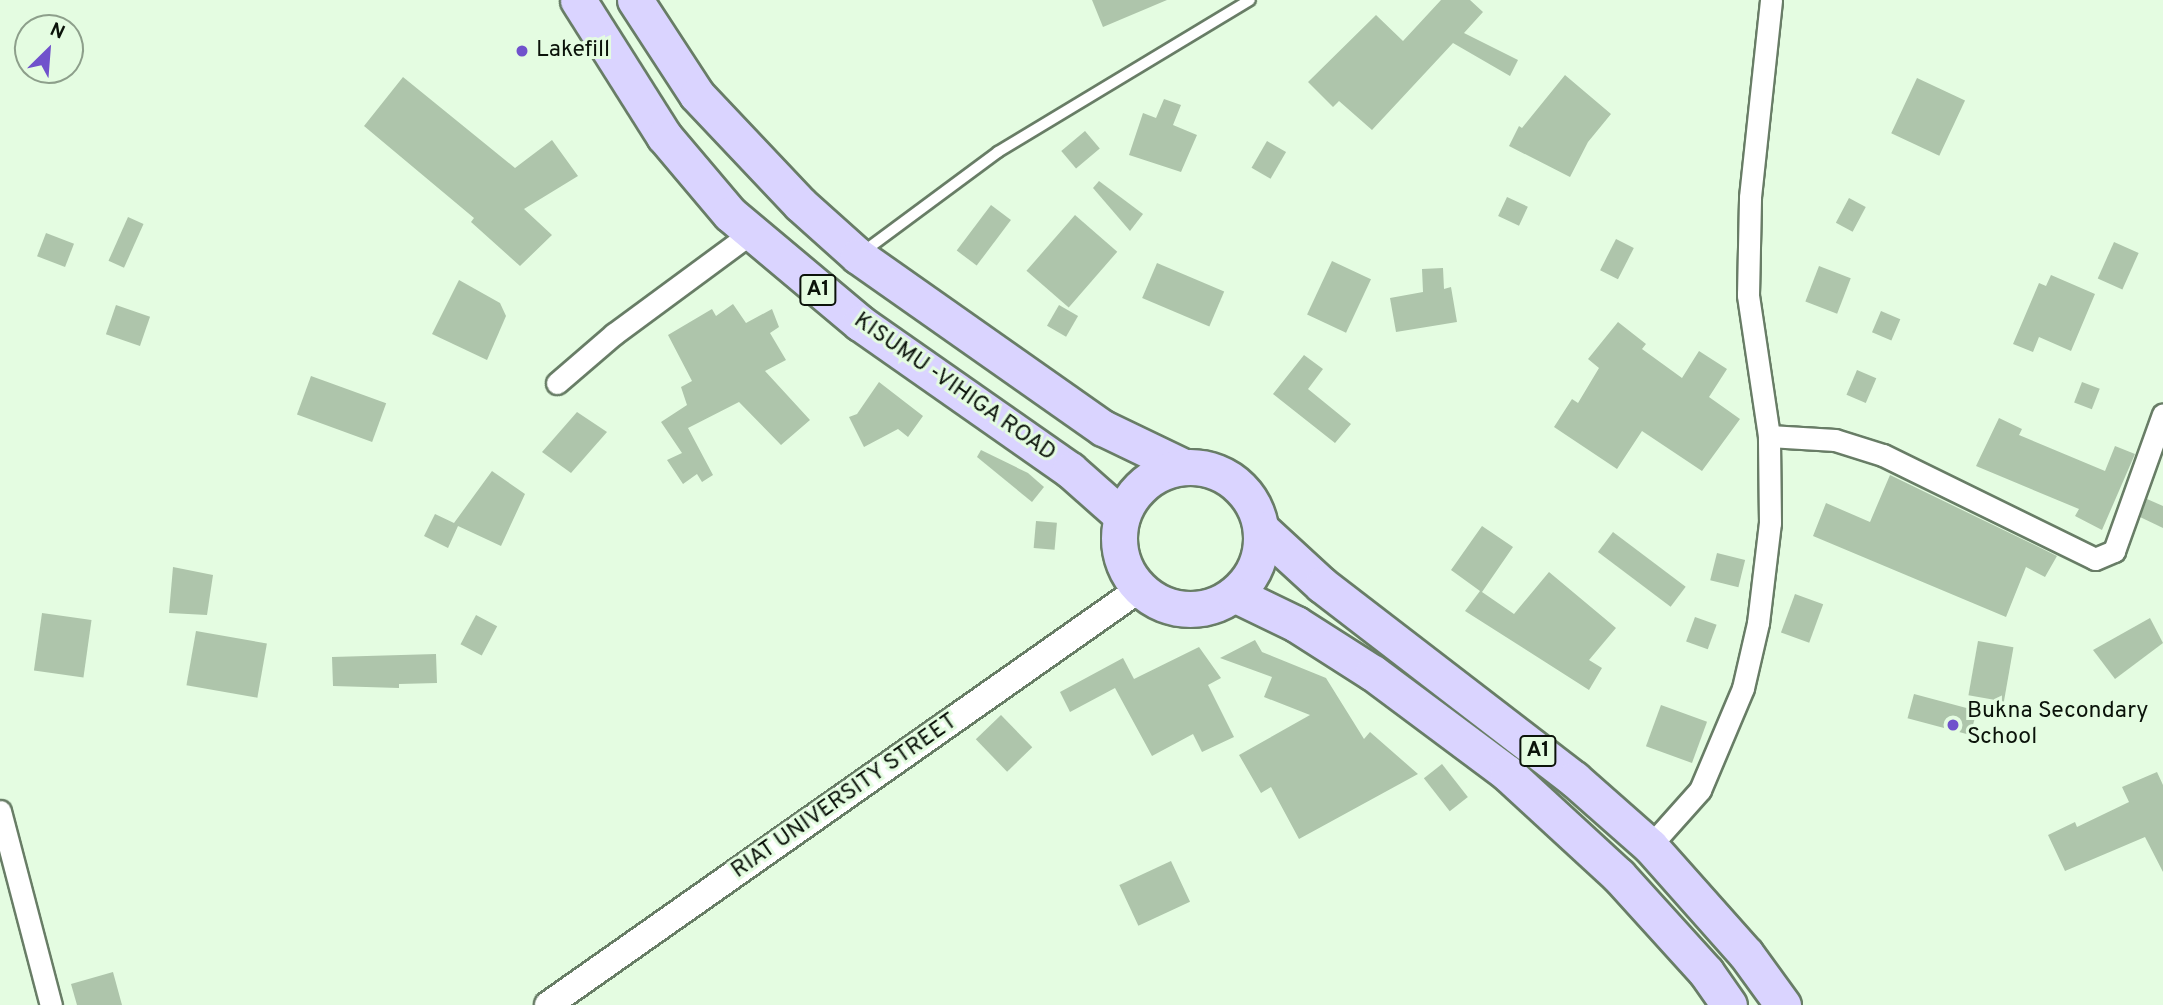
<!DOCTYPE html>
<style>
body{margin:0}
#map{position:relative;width:2163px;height:1005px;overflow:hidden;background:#e4fce1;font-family:Overpass,sans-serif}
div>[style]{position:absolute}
.building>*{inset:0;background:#aec5ab;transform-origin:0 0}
.roads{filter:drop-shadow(2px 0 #687d66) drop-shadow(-2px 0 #687d66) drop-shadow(0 2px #687d66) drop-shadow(0 -2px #687d66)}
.service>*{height:10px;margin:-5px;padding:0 5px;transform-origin:5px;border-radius:5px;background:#fff}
.minor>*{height:21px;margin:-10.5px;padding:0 10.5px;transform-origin:10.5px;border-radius:10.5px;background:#fff}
.tertiary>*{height:26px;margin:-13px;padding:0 13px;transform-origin:13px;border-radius:13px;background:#fff}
.trunk>*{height:35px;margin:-17.5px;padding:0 17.5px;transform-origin:17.5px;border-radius:17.5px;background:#dad4ff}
.trunk>.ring{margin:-17.5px;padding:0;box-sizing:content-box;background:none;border:35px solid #dad4ff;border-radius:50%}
.dots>*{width:19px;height:19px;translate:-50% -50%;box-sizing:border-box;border:4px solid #e4fce1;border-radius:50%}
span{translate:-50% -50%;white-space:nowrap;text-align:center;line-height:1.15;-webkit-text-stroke:6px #e4fce1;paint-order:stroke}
.shield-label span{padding:2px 5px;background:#e4fce1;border:2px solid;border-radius:5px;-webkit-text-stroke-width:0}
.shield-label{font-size:21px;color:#0b130a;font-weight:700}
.poi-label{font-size:23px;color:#0b130a}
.left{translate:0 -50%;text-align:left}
.street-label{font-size:23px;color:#0b130a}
.north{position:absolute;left:14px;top:14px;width:70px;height:70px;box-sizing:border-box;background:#e4fce1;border:2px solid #8d9f8b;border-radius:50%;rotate:25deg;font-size:19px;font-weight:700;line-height:28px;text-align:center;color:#0b130a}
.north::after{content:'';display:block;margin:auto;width:24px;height:32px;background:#7052cc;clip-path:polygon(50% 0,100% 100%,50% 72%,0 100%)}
</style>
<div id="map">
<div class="building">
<i style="clip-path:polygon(1092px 0,1167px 0,1103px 27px)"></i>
<i style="clip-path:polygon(1441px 0,1470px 0,1483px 12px,1464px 33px,1518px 60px,1510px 76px,1453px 43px,1372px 130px,1339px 101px,1333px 107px,1308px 82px,1376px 15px,1403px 41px)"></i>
<i style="clip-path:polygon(1565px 75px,1611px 114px,1588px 142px,1570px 177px,1509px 146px,1519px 126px,1522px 128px)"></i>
<i style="clip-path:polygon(403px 77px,515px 168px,552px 140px,578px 176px,524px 209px,552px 235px,520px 266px,471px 222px,474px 218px,364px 126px)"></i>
<i style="left:1917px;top:78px;width:53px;height:61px;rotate:25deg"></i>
<i style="clip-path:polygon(1164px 99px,1181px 105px,1173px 125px,1197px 135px,1181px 172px,1129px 155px,1143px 113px,1156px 118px)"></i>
<i style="left:1085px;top:131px;width:23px;height:31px;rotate:50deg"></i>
<i style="left:1267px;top:141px;width:22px;height:31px;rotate:30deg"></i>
<i style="clip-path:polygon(1099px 181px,1143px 214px,1130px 231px,1093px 188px)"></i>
<i style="left:1507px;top:197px;width:23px;height:21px;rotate:25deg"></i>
<i style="left:1849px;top:198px;width:19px;height:28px;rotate:28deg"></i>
<i style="left:991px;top:205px;width:25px;height:57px;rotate:37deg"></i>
<i style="left:1075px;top:215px;width:56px;height:74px;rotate:41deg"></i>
<i style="left:128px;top:217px;width:17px;height:48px;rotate:24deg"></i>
<i style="left:46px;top:233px;width:30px;height:25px;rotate:21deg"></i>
<i style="left:1616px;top:239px;width:20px;height:35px;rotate:27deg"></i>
<i style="left:2114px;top:242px;width:27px;height:40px;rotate:24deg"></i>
<i style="left:1332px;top:261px;width:43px;height:59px;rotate:25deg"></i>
<i style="left:1157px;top:263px;width:73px;height:38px;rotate:23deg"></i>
<i style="left:1819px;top:266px;width:34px;height:38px;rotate:21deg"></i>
<i style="clip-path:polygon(1443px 268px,1444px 289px,1451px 287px,1457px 322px,1396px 332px,1390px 298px,1423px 292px,1422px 269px)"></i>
<i style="clip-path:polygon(2051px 275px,2095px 294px,2071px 351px,2039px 337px,2033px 352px,2013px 344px,2039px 283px,2046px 286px)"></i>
<i style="clip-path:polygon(459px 280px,500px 303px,506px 316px,487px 360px,432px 334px)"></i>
<i style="clip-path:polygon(733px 304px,746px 323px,772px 309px,779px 327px,770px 333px,786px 360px,765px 371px,810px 420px,781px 445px,739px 402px,688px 428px,713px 475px,702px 482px,697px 474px,683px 484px,667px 460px,682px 453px,661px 422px,687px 405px,681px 387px,692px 381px,668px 335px,712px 309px,716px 316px)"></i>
<i style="left:116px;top:305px;width:36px;height:31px;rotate:19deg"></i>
<i style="left:1059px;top:305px;width:22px;height:24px;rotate:30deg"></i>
<i style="left:1881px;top:311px;width:21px;height:23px;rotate:23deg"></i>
<i style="clip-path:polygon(1618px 322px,1646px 344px,1642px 349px,1682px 378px,1699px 351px,1727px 369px,1709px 397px,1740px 419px,1702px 471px,1642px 431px,1617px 469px,1554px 427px,1572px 399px,1578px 403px,1599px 368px,1588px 359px)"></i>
<i style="clip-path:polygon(1304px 355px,1323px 369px,1308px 389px,1351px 424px,1335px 443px,1273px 394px)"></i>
<i style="left:1857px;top:370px;width:21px;height:27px;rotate:23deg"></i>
<i style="left:311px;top:376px;width:80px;height:41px;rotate:20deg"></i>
<i style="clip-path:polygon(879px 382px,923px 416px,908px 437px,898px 429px,864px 447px,849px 417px,857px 414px)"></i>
<i style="left:2082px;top:382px;width:19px;height:22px;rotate:21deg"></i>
<i style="clip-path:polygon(577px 412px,607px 432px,571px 473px,542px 452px)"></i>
<i style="clip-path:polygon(1999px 418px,2022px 429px,2019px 435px,2105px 471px,2115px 446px,2135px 454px,2102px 530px,2075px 516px,2079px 509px,1976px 466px)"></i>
<i style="clip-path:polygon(981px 450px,1028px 473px,1044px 487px,1032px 502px,977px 457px)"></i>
<i style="clip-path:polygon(492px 471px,525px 494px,501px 546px,458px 526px,448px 548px,424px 536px,435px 514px,454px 523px)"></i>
<i style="clip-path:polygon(1890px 475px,2057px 556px,2045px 577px,2026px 567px,2006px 617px,1813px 536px,1826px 503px,1870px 522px)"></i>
<i style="clip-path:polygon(2147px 499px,2163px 506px,2163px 528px,2140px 517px)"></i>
<i style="left:1036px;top:521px;width:21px;height:27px;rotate:5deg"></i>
<i style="clip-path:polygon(1482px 526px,1513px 547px,1482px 592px,1514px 614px,1549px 572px,1616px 628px,1589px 660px,1602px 668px,1589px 690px,1465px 611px,1480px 591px,1451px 570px)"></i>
<i style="left:1613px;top:532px;width:91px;height:25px;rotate:37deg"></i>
<i style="left:1717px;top:553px;width:29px;height:28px;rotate:14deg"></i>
<i style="clip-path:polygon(173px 567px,213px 575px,207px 615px,169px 613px)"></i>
<i style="left:1795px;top:594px;width:30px;height:41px;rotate:20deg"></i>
<i style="left:42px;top:613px;width:50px;height:58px;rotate:8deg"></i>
<i style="left:476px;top:615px;width:24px;height:33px;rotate:28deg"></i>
<i style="left:1695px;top:617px;width:23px;height:26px;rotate:20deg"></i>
<i style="clip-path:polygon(2150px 618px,2163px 643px,2115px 679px,2093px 650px)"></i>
<i style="left:196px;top:631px;width:72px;height:55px;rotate:10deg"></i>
<i style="clip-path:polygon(1255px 640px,1262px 652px,1326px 678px,1364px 739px,1370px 732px,1418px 774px,1299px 839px,1271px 787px,1261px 793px,1239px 755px,1310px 715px,1264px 697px,1272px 677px,1220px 658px)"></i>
<i style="left:1978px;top:641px;width:36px;height:55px;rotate:10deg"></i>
<i style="clip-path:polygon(1199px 647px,1221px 678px,1208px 685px,1234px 737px,1202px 752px,1193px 734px,1152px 756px,1115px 688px,1070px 712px,1060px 692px,1123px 658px,1134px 679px)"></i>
<i style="clip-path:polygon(436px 654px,437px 683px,399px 684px,399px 688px,333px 686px,332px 657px)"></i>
<i style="left:1914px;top:694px;width:65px;height:25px;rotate:15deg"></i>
<i style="left:1661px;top:705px;width:49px;height:44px;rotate:20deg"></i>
<i style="left:1001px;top:715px;width:45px;height:35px;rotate:46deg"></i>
<i style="left:1442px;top:764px;width:42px;height:23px;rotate:52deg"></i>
<i style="clip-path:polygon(2157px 772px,2163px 785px,2163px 872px,2145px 837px,2065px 871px,2048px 835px,2075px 822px,2077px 827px,2129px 802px,2122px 787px)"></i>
<i style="left:1171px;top:861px;width:45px;height:57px;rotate:65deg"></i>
<i style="clip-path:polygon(113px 972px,122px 1005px,77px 1005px,71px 984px)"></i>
</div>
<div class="roads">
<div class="service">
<i style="left:863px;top:252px;width:168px;rotate:-36.5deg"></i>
<i style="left:998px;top:152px;width:294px;rotate:-31.1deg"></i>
</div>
<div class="minor">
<i style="left:557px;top:383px;width:75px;rotate:-40.7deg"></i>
<i style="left:614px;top:334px;width:170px;rotate:-36.4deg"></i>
<i style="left:1769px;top:436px;width:66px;rotate:3.5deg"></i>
<i style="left:1835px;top:440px;width:50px;rotate:17.4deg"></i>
<i style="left:1883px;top:455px;width:236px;rotate:26.1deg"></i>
<i style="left:2095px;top:559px;width:21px;rotate:-23deg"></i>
<i style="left:2114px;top:551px;width:145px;rotate:-70.3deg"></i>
<i style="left:0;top:811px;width:201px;rotate:75.3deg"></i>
<i style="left:1650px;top:846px;width:75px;rotate:-48.2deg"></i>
<i style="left:1700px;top:790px;width:111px;rotate:-67.1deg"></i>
<i style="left:1743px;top:688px;width:67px;rotate:-77deg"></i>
<i style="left:1758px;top:623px;width:101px;rotate:-83.2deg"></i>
<i style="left:1770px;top:523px;width:87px;rotate:-90.7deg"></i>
<i style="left:1769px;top:436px;width:143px;rotate:-98.5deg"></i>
<i style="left:1748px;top:295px;width:98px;rotate:-88.8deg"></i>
<i style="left:1750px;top:197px;width:198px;rotate:-83.9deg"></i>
</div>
<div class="tertiary">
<i style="left:548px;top:1005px;width:725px;rotate:-35.12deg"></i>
</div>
<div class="trunk">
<i style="left:578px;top:0;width:161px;rotate:57.7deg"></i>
<i style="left:664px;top:136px;width:102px;rotate:49.8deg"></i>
<i style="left:730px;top:214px;width:170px;rotate:40deg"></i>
<i style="left:860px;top:323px;width:256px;rotate:35deg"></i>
<i style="left:1070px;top:470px;width:69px;rotate:41.5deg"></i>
<i style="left:635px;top:0;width:113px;rotate:56.9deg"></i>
<i style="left:697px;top:95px;width:150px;rotate:46.6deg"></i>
<i style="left:800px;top:204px;width:78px;rotate:41.9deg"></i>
<i style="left:858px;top:256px;width:299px;rotate:35.1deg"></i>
<i style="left:1103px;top:428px;width:90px;rotate:25.7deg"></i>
<i class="ring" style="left:1119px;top:467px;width:107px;height:107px"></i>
<i style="left:1261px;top:529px;width:83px;rotate:42.6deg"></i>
<i style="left:1322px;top:585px;width:318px;rotate:37.6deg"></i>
<i style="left:1574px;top:779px;width:101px;rotate:41.4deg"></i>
<i style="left:1650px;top:846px;width:144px;rotate:48.4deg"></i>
<i style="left:1746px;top:954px;width:63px;rotate:54deg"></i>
<i style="left:1234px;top:594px;width:69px;rotate:25.8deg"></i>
<i style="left:1296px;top:624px;width:91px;rotate:32.5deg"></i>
<i style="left:1373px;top:673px;width:167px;rotate:36.7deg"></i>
<i style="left:1507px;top:773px;width:151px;rotate:42.6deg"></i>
<i style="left:1618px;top:875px;width:131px;rotate:47.8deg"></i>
<i style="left:1706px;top:972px;width:40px;rotate:55.1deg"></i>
</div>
</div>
<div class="dots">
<i style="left:522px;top:51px;background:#7052cc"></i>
<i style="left:1953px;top:725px;background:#7052cc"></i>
</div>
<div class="shield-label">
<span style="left:818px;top:290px">A1</span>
<span style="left:1538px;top:751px">A1</span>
</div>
<div class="poi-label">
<span class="left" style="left:536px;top:51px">Lakefill</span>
<span class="left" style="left:1967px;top:725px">Bukna Secondary<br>School</span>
</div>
<div class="street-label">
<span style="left:954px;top:388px;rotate:35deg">KISUMU -VIHIGA ROAD</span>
<span style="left:845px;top:797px;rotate:-35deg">RIAT UNIVERSITY STREET</span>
</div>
<div class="north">N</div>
</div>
